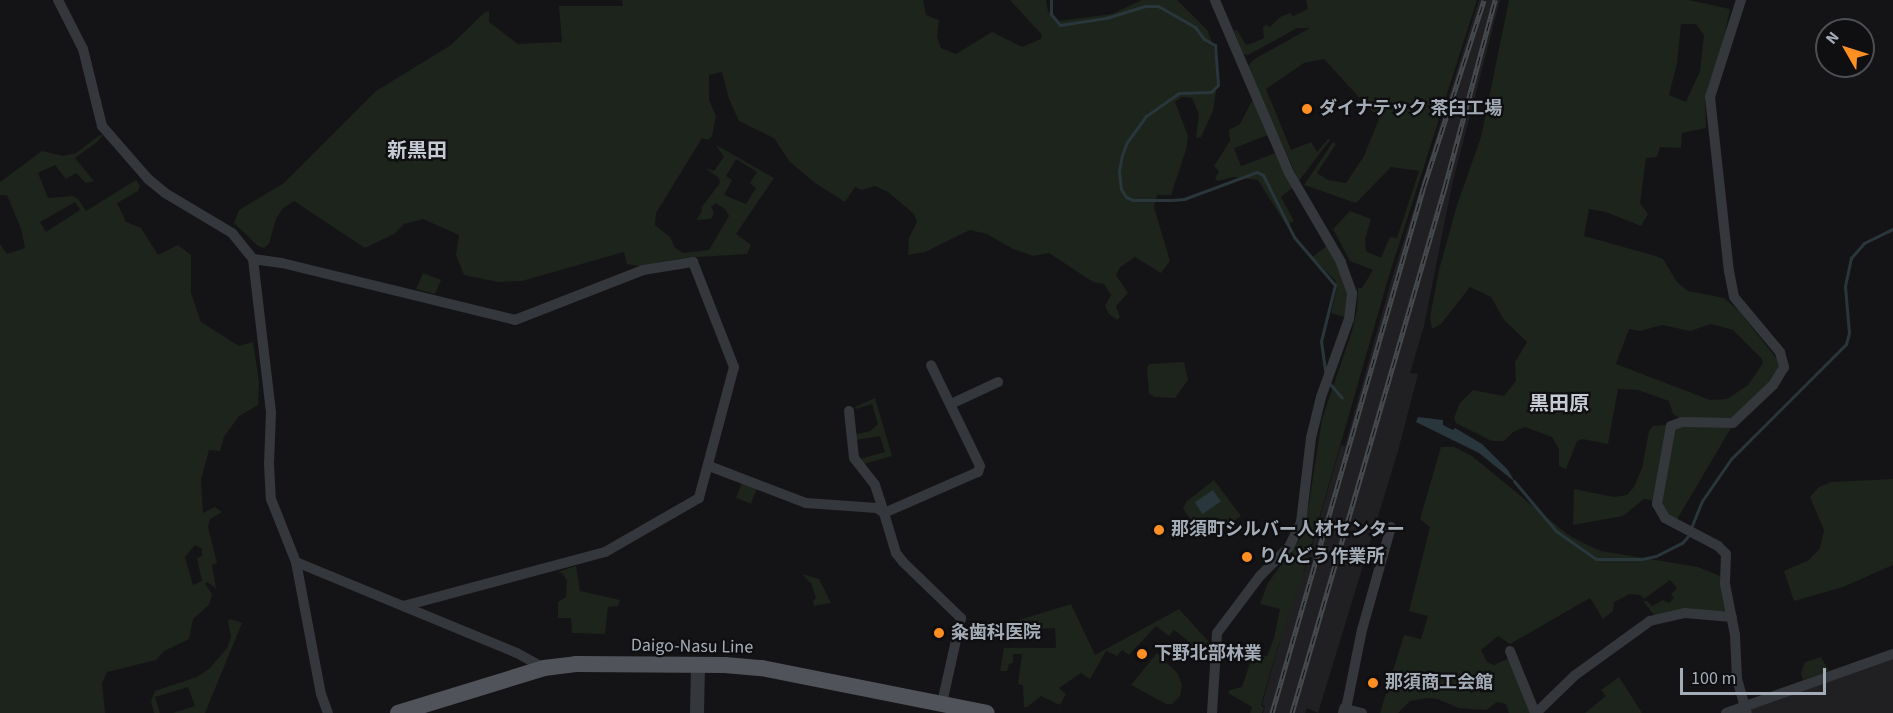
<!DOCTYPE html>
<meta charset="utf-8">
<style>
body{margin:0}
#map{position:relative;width:1893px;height:713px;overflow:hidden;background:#141416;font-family:"Source Sans 3","Noto Sans JP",sans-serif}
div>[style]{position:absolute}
.built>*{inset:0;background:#202023}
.green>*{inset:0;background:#1c241b;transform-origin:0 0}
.water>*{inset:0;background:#29363b;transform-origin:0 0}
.stream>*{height:3px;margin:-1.5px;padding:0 1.5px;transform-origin:1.5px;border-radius:1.5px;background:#29363b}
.minor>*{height:10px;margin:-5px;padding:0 5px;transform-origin:5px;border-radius:5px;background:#34373b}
.tertiary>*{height:14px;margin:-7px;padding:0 7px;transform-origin:7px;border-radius:7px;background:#34373b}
.primary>*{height:16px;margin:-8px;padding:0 8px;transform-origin:8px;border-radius:8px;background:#50545a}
.rail>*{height:5px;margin-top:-2.5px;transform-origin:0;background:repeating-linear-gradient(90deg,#0f0f11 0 9px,#474b50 0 18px);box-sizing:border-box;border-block:2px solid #474b50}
.dots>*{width:16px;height:16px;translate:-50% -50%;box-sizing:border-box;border:3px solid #0f0f11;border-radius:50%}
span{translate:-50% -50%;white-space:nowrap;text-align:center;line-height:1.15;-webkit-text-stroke:4.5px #0f0f11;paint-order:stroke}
.poi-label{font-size:18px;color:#a4adb7;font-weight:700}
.left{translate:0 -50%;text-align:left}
.street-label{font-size:18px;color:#a4adb7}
.neighbourhood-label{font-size:20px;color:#c6cbd3;font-weight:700}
.north{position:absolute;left:1815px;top:18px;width:60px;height:60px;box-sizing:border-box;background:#0f0f11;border:2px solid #4b4e53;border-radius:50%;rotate:309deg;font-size:16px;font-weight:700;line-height:24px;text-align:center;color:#a4adb7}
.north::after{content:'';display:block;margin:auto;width:21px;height:27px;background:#ff8f23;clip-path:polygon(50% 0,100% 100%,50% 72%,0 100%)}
.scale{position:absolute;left:1680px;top:668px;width:146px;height:27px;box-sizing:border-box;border:3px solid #a4adb7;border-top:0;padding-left:8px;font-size:18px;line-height:21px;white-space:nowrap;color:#a4adb7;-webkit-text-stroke:4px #0f0f11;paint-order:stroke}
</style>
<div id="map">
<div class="built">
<i style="clip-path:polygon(1479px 0,1500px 0,1452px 185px,1424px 326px,1410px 373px,1418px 374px,1398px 451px,1318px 713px,1307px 708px,1305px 713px,1263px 713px,1265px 706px,1262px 705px,1276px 654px,1302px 573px,1304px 573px,1341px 445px,1345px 446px,1392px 278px)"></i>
<i style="clip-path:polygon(1893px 659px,1893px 713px,1751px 713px,1750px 709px)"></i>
</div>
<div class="green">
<i style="clip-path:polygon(evenodd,622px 0,923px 0,926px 15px,939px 20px,937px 37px,941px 48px,956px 54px,992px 32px,1022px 47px,1041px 39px,1042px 35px,1010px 0,1046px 0,1048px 11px,1058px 21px,1112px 14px,1142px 0,1177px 0,1208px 31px,1214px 49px,1218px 79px,1213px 111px,1201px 137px,1196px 138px,1199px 114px,1192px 98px,1182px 97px,1175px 102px,1188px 136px,1186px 150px,1171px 195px,1157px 195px,1154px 207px,1170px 261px,1161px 273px,1135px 257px,1120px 267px,1116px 275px,1128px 293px,1116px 306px,1120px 317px,1117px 320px,1109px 314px,1105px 306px,1111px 295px,1104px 284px,1093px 282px,1049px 253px,1033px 256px,1013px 249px,987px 234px,970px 230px,925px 252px,908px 255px,909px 238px,917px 222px,914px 214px,888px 192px,875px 186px,862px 190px,855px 187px,845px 202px,815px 183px,789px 161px,774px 138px,739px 121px,729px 99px,722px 72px,709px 75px,709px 100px,716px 116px,712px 136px,708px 140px,702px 138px,656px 213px,655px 225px,670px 237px,675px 248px,683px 253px,709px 250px,729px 216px,726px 210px,716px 203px,711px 207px,714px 213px,711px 219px,696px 220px,702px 211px,701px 208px,720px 183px,719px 178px,705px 168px,714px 171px,724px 157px,716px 145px,774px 178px,736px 234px,751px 245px,747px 254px,682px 258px,639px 266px,627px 264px,624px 252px,522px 281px,498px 282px,464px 275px,456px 255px,459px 235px,423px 219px,404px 224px,394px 234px,365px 248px,294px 201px,283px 208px,276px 219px,269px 244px,264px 248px,258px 246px,234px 223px,239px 210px,284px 183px,376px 91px,451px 45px,484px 13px,489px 11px,489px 22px,518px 44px,562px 42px,559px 6px,623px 6px,622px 0,736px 159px,757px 172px,750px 183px,756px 188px,746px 204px,724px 195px,732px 180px,726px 176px,736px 159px)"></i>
<i style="clip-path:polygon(1306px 0,1477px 0,1388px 279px,1304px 571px,1276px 653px,1261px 705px,1264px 708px,1262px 713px,1250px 713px,1252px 707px,1228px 693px,1230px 690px,1242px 687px,1253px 654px,1267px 656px,1274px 638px,1280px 609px,1260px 604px,1268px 583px,1299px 540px,1309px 503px,1322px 419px,1352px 331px,1357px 310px,1358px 288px,1362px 288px,1373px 270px,1350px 261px,1333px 229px,1350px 211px,1371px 219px,1365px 239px,1366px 251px,1381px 258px,1390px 237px,1397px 238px,1419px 171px,1391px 167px,1356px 203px,1304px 185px,1333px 142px,1336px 144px,1317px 173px,1328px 180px,1346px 183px,1364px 156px,1379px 119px,1324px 59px,1304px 63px,1266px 89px,1291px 150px,1311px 142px,1317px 152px,1328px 139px,1330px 140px,1299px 181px,1247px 67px,1253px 60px,1310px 28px,1297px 28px,1248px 55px,1243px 54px,1234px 31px,1237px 30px,1246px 45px,1253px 43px,1264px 38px,1263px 27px,1266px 25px,1270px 27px,1280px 17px,1290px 13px,1293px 16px,1308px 9px)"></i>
<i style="clip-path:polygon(evenodd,1509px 0,1689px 0,1730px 9px,1722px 47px,1705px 98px,1706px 128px,1682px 133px,1681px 148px,1660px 147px,1657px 157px,1646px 158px,1640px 203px,1648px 214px,1641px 226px,1606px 212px,1589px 209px,1584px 236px,1656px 256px,1663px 259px,1677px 282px,1688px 291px,1724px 298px,1739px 311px,1777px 359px,1779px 369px,1776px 377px,1737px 418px,1681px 419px,1673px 414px,1669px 401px,1638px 390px,1618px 389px,1608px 444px,1582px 439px,1577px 441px,1566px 469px,1559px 466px,1559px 449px,1552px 437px,1525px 427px,1513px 432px,1504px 441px,1492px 441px,1456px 423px,1454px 418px,1460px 403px,1473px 390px,1504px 396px,1516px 381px,1515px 362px,1527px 342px,1504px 320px,1491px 297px,1470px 287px,1441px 324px,1432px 329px,1430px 317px,1439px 270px,1457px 205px,1481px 137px,1509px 0,1681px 24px,1696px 24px,1704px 35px,1700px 71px,1686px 102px,1669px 95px,1677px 63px,1681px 24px,1509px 0,1711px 324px,1733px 330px,1762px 359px,1763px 363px,1748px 385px,1727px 399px,1710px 400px,1616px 364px,1629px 329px,1640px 331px,1662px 325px,1690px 331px,1711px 324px)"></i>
<i style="clip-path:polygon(1253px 99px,1268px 135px,1234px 148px,1241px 166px,1275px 153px,1292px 188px,1281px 197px,1294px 221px,1286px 225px,1258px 180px,1233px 177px,1218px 181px,1215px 179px,1219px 171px,1214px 166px,1230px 141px,1229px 130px,1240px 124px)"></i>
<i style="clip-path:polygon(evenodd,100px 135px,103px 135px,97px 142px,75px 158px,94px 181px,86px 183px,76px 173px,66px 179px,55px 165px,38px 173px,48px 198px,73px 196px,78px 199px,86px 211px,136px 180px,140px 186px,138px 191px,117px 203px,126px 222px,141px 228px,158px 255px,178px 245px,191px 255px,191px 293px,201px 322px,239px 346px,253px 342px,259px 382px,258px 405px,239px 416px,224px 437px,220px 451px,209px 450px,201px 480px,203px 513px,215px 507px,222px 512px,210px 519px,208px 527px,217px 563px,212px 565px,216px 588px,207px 582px,205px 584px,212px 594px,209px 605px,193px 619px,189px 639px,164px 651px,156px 660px,107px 672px,102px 683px,105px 713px,0 713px,0 244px,7px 254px,25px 248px,21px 229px,7px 195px,0 195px,0 182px,42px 151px,63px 156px,76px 153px,100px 135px,75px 202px,80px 210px,46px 232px,40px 222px,75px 202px,100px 135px,195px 545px,202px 549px,202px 556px,197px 558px,202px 581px,193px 585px,185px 557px,195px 545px)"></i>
<i style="clip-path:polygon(1327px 246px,1349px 285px,1345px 317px,1331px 313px,1337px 287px,1335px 280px,1312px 257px)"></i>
<i style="clip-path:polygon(423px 273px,441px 280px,435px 294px,416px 289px)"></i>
<i style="clip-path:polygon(1184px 362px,1188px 380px,1175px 398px,1154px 397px,1149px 393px,1147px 367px,1150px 364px)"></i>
<i style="clip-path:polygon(875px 398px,892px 456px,864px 464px,859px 459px,885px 452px,880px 436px,856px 440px,854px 435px,870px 431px,878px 424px,872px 404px,856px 409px,855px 407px)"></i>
<i style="clip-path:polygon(1664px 425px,1731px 428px,1676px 521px,1651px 500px,1644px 499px,1623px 516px,1573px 525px,1574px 489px,1614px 497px,1627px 495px,1634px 487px,1642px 468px,1649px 431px,1653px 426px)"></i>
<i style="clip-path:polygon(1441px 447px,1454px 447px,1472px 456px,1567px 534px,1583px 543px,1601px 551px,1698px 567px,1720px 576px,1726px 609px,1724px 611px,1654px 615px,1643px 601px,1647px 601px,1652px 606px,1663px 600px,1669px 603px,1674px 598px,1671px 594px,1677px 588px,1670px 580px,1644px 599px,1640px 595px,1630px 594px,1614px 602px,1613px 611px,1603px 619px,1590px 598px,1510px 644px,1498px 636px,1481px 650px,1487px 662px,1494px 665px,1507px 659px,1512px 661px,1533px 713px,1509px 713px,1506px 704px,1497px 702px,1486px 710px,1459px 708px,1437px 699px,1427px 698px,1410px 701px,1398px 713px,1380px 713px,1404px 635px,1421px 639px,1428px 616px,1409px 611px,1430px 527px,1420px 519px)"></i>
<i style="clip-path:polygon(1893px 479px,1893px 565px,1843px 587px,1794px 601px,1784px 571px,1809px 560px,1820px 548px,1824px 530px,1810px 497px,1819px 487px,1831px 482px)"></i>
<i style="clip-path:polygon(1214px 480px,1241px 516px,1218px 532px,1208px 522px,1195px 525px,1183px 509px,1186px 502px)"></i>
<i style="left:742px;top:483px;width:16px;height:16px;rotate:22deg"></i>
<i style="clip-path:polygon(576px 566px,580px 591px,620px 600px,618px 606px,608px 607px,605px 634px,572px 633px,571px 618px,558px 618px,558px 602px,566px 597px,567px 581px,563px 574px,558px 572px)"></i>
<i style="clip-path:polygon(802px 574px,819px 579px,831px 603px,814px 606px,813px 601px,816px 598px,811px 583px)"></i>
<i style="clip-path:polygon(1071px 604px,1095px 655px,1179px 609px,1209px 642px,1209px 657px,1189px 658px,1187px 640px,1174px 630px,1169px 636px,1156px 626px,1129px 655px,1122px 650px,1117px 656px,1106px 651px,1090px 679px,1081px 673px,1059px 688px,1066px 694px,1060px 705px,1041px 696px,1027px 707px,1024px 707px,1023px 685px,1018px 684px,1022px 654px,1013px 654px,1013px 663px,1009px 664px,1007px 671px,1000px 671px,1004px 648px,1056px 648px,1055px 628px,994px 633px,993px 639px,964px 642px,965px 637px)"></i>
<i style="clip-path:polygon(230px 619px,242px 623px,205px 713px,173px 713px,195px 706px,188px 687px,155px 697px,160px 713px,154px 713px,151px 701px,155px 691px,197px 677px,209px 669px,227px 648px,231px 637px,228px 621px)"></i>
<i style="clip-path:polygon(1157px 653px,1178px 674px,1182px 685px,1180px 696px,1172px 704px,1166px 704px,1131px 685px)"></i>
<i style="clip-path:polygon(1821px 657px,1829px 671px,1803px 680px,1801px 673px,1805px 662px)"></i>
<i style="clip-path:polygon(1619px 677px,1642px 713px,1585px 713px,1606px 696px,1601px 690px)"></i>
</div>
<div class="water">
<i style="clip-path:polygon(1418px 417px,1443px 420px,1443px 425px,1453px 430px,1455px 428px,1482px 444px,1508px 470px,1515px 482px,1479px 453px,1416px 422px)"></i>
<i style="left:1213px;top:490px;width:14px;height:22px;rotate:56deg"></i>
</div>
<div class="stream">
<i style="left:1051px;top:0;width:14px;rotate:90deg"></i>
<i style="left:1051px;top:14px;width:14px;rotate:51deg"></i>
<i style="left:1060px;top:25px;width:47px;rotate:-8.7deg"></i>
<i style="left:1106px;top:18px;width:41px;rotate:-17.1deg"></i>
<i style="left:1145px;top:6px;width:13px"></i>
<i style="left:1158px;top:6px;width:43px;rotate:29.6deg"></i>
<i style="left:1195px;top:27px;width:15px;rotate:53deg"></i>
<i style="left:1204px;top:39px;width:13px;rotate:29deg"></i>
<i style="left:1215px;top:45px;width:40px;rotate:85.7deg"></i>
<i style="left:1218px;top:85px;width:10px;rotate:135deg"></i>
<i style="left:1211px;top:92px;width:32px;rotate:178deg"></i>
<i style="left:1179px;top:93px;width:40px;rotate:145.1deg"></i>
<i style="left:1146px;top:116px;width:32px;rotate:126deg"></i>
<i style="left:1127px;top:142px;width:14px;rotate:111deg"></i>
<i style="left:1122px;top:155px;width:16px;rotate:101deg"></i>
<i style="left:1119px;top:171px;width:18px;rotate:84deg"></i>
<i style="left:1121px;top:189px;width:9px;rotate:58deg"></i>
<i style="left:1126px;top:197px;width:8px;rotate:23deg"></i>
<i style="left:1133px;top:200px;width:39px"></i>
<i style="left:1172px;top:200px;width:12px;rotate:-5deg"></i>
<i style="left:1184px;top:199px;width:78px;rotate:-20.3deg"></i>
<i style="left:1257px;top:172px;width:7px;rotate:27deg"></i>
<i style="left:1263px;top:175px;width:69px;rotate:63.4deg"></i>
<i style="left:1294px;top:237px;width:63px;rotate:49.5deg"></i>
<i style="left:1335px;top:285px;width:58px;rotate:104deg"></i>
<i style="left:1321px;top:341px;width:34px;rotate:82deg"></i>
<i style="left:1330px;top:384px;width:18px;rotate:49deg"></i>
<i style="left:1514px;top:481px;width:65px;rotate:50deg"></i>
<i style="left:1556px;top:531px;width:49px;rotate:35deg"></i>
<i style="left:1596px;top:559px;width:46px"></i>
<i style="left:1642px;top:559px;width:14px;rotate:-12deg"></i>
<i style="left:1656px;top:556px;width:29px;rotate:-27deg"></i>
<i style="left:1682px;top:543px;width:11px;rotate:-49deg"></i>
<i style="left:1691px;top:528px;width:29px;rotate:-68deg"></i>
<i style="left:1702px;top:501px;width:51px;rotate:-55.4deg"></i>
<i style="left:1731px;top:459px;width:163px;rotate:-45deg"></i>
<i style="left:1846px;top:344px;width:11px;rotate:-75deg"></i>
<i style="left:1849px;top:333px;width:47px;rotate:-94.9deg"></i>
<i style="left:1845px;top:286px;width:29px;rotate:-78deg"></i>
<i style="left:1851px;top:258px;width:20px;rotate:-49deg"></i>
<i style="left:1864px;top:243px;width:32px;rotate:-26deg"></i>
</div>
<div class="minor">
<i style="left:58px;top:0;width:55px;rotate:63deg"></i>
<i style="left:83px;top:49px;width:79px;rotate:76.1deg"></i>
<i style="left:102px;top:126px;width:70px;rotate:49deg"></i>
<i style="left:148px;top:179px;width:22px;rotate:39deg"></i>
<i style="left:165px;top:193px;width:78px;rotate:30.8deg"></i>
<i style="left:232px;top:233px;width:33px;rotate:51deg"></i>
<i style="left:253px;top:259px;width:154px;rotate:83.3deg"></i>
<i style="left:271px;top:412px;width:52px;rotate:92.2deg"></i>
<i style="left:269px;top:464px;width:35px;rotate:87deg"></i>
<i style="left:271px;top:499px;width:68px;rotate:68.4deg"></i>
<i style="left:296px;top:562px;width:134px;rotate:79.3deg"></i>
<i style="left:321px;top:694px;width:20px;rotate:70deg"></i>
<i style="left:1741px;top:0;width:102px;rotate:107.7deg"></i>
<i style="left:1710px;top:97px;width:175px;rotate:83.8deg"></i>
<i style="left:1729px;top:271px;width:26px;rotate:79deg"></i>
<i style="left:1734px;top:297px;width:72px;rotate:50.1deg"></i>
<i style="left:1780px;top:352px;width:16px;rotate:75deg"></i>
<i style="left:1784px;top:367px;width:21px;rotate:121deg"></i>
<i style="left:1773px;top:385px;width:55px;rotate:136.5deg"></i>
<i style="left:1733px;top:423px;width:51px;rotate:-178.9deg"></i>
<i style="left:1682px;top:422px;width:12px;rotate:160deg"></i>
<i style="left:1671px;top:426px;width:79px;rotate:100.2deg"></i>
<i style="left:1657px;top:504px;width:16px;rotate:60deg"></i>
<i style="left:1665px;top:518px;width:60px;rotate:27.8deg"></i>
<i style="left:1718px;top:546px;width:11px;rotate:45deg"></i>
<i style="left:1726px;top:554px;width:30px;rotate:92deg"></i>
<i style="left:1725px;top:584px;width:52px;rotate:78.9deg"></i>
<i style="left:1735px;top:635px;width:44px;rotate:87.4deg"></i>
<i style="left:1737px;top:679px;width:35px;rotate:74deg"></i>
<i style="left:253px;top:259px;width:29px;rotate:8deg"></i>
<i style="left:282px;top:263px;width:240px;rotate:13.7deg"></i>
<i style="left:515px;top:320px;width:137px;rotate:-21.3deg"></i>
<i style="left:643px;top:270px;width:51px;rotate:-9.1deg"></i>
<i style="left:693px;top:262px;width:113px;rotate:68.7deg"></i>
<i style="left:734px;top:367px;width:136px;rotate:105deg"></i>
<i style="left:699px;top:498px;width:108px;rotate:150.1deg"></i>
<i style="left:605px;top:552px;width:208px;rotate:165deg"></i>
<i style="left:951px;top:404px;width:52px;rotate:-25.1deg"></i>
<i style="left:849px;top:411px;width:47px;rotate:83.9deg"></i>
<i style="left:854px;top:458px;width:34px;rotate:52deg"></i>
<i style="left:875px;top:485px;width:29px;rotate:72deg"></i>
<i style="left:884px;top:513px;width:103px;rotate:-23.6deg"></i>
<i style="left:978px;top:472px;width:6px;rotate:-72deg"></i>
<i style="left:980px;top:466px;width:112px;rotate:-115.9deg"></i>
<i style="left:709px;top:466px;width:104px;rotate:20.9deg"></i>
<i style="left:806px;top:503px;width:71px;rotate:4deg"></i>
<i style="left:877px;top:508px;width:9px;rotate:36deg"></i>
<i style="left:884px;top:513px;width:42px;rotate:73.3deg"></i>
<i style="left:896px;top:553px;width:11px;rotate:52deg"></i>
<i style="left:903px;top:562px;width:81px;rotate:44deg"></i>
<i style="left:961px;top:618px;width:87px;rotate:102.6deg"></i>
<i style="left:296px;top:562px;width:239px;rotate:22.4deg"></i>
<i style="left:517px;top:653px;width:31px;rotate:29deg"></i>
<i style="left:1510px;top:651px;width:67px;rotate:68deg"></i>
<i style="left:1212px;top:713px;width:80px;rotate:-86.4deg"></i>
<i style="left:1217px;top:633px;width:71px;rotate:-53deg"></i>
<i style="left:1260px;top:576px;width:41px;rotate:-45deg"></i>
<i style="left:1289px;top:547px;width:28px;rotate:-64deg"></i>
<i style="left:1301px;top:522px;width:85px;rotate:-83.2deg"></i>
<i style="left:1311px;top:438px;width:42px;rotate:-76.3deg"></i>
<i style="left:1321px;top:397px;width:83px;rotate:-70.3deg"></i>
<i style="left:1349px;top:319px;width:26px;rotate:-83deg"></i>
<i style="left:1352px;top:293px;width:33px;rotate:-110deg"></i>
<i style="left:1341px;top:262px;width:103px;rotate:-120.3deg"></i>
<i style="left:1289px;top:173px;width:188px;rotate:-113.2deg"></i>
<i style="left:1362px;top:713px;width:16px;rotate:-166deg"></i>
<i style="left:1346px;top:709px;width:81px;rotate:-78.6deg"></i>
<i style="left:1362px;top:630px;width:107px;rotate:-74.3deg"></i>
<i style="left:1536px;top:713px;width:53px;rotate:-44.2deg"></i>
<i style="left:1574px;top:676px;width:94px;rotate:-35.9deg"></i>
<i style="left:1650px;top:621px;width:36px;rotate:-13deg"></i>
<i style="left:1685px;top:613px;width:47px;rotate:4.9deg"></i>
<i style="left:1726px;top:713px;width:177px;rotate:-19.5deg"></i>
</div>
<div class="tertiary">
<i style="left:697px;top:713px;width:48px;rotate:-88.8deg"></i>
<i style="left:1345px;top:713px;width:4px;rotate:-76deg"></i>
</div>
<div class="primary">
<i style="left:398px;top:713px;width:153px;rotate:-17.1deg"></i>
<i style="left:544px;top:668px;width:32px;rotate:-7deg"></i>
<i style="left:576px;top:664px;width:149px;rotate:0.4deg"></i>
<i style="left:725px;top:665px;width:37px;rotate:5deg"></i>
<i style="left:762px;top:668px;width:229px;rotate:11.3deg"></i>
</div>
<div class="rail">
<i style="left:1272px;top:713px;width:548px;rotate:-73.91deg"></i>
<i style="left:1424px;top:186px;width:195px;rotate:-72.1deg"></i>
<i style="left:1292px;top:713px;width:548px;rotate:-73.78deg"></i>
<i style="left:1445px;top:187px;width:194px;rotate:-75deg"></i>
</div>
<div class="dots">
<i style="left:1307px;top:109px;background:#ff8f23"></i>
<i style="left:1159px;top:530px;background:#ff8f23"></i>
<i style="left:1247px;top:557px;background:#ff8f23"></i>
<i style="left:939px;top:633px;background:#ff8f23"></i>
<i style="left:1142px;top:654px;background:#ff8f23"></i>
<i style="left:1373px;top:683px;background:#ff8f23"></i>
</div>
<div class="poi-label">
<span class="left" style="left:1319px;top:109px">ダイナテック 茶臼工場</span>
<span class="left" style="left:1171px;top:530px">那須町シルバー人材センター</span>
<span class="left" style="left:1259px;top:557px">りんどう作業所</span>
<span class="left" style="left:951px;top:633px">粂歯科医院</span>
<span class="left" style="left:1154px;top:654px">下野北部林業</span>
<span class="left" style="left:1385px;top:683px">那須商工会館</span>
</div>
<div class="street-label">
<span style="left:692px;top:647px;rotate:1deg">Daigo-Nasu Line</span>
</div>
<div class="neighbourhood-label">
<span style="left:417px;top:151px">新黒田</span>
<span style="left:1559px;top:404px">黒田原</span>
</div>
<div class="north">N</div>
<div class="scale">100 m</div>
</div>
